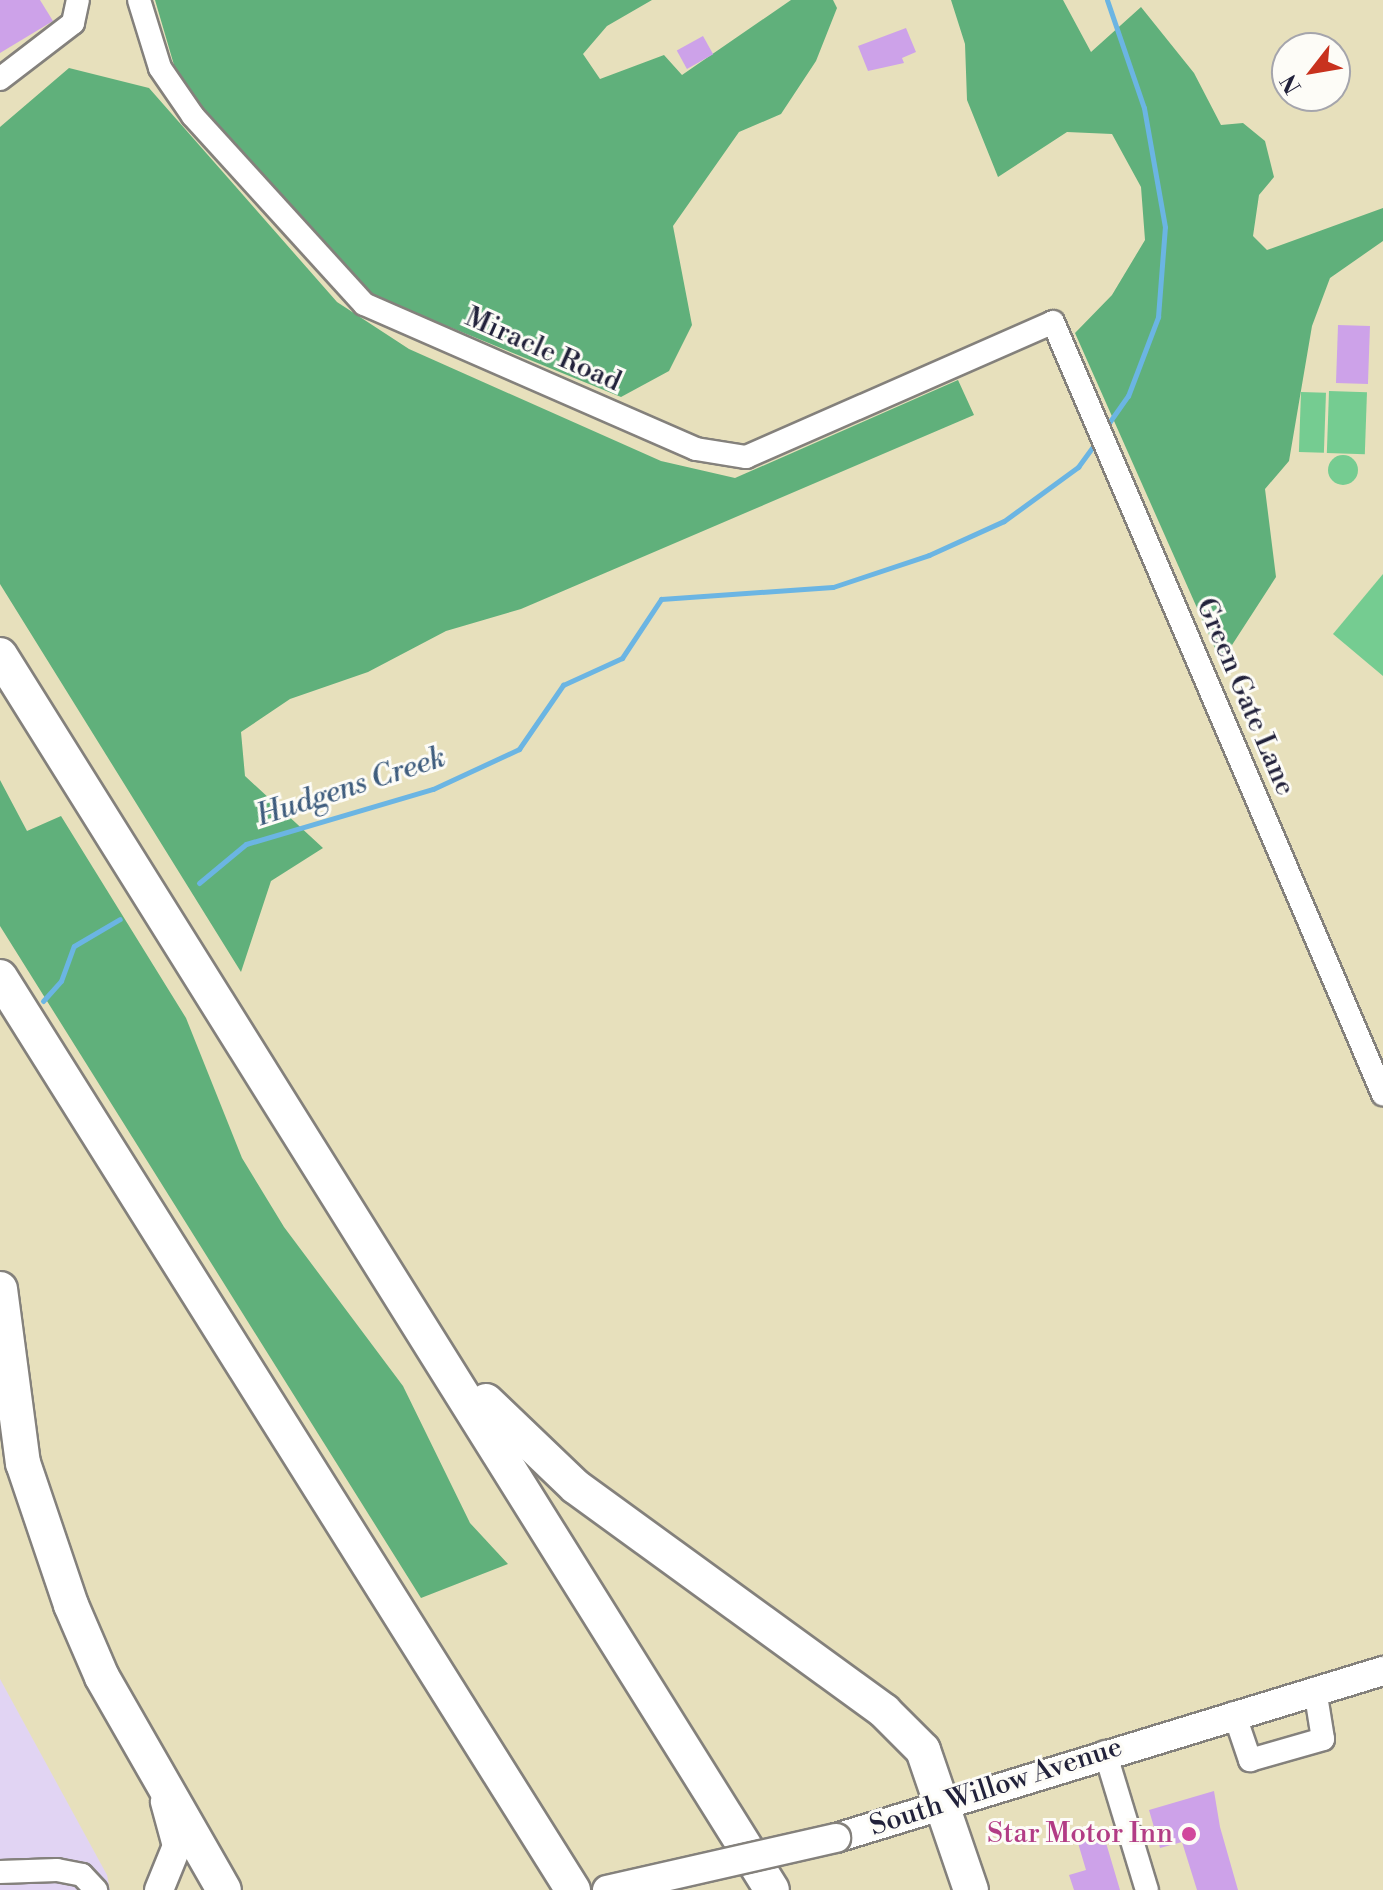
<!DOCTYPE html>
<style>
body{margin:0}
#map{position:relative;width:1383px;height:1890px;overflow:hidden;background:#e7e0bc;font-family:"Libre Bodoni",serif}
div>[style]{position:absolute}
.built>*{inset:0;background:#e1d4f3}
.green>*{inset:0;background:#75cc91;transform-origin:0 0}
.round{border-radius:50%}
.forest>*{inset:0;background:#60b07b}
.stream>*{height:5px;margin:-2.5px;padding:0 2.5px;transform-origin:2.5px;border-radius:2.5px;background:#6bb5e3}
.building>*{inset:0;background:#cda2e9;transform-origin:0 0}
.roads{filter:drop-shadow(2px 0 #84817c) drop-shadow(-2px 0 #84817c) drop-shadow(0 2px #84817c) drop-shadow(0 -2px #84817c)}
.minor>*{height:22px;margin:-11px;padding:0 11px;transform-origin:11px;border-radius:11px;background:#fff}
.major>*{height:28px;margin:-14px;padding:0 14px;transform-origin:14px;border-radius:14px;background:#fff}
.highway>*{height:34px;margin:-17px;padding:0 17px;transform-origin:17px;border-radius:17px;background:#fff}
.bridges{filter:drop-shadow(2px 0 #84817c) drop-shadow(-2px 0 #84817c) drop-shadow(0 2px #84817c) drop-shadow(0 -2px #84817c)}
.major-bridge>*{height:28px;margin:-14px;padding:0 14px;transform-origin:14px;border-radius:14px;background:#fff}
.dots>*{width:22px;height:22px;translate:-50% -50%;box-sizing:border-box;border:4px solid #fdfcf7;border-radius:50%}
span{translate:-50% -50%;white-space:nowrap;text-align:center;line-height:1.15;-webkit-text-stroke:6px #fdfcf7;paint-order:stroke}
.street-label{font-size:28px;color:#22223b}
.hotel-label{font-size:28px;color:#b23c85}
.right{translate:-100% -50%;text-align:right}
.water-label{font-size:30px;color:#3f5d7e;font-style:italic}
.north{position:absolute;left:1271px;top:32px;width:80px;height:80px;box-sizing:border-box;background:#fdfcf7;border:2px solid #a5a5ac;border-radius:50%;rotate:239deg;font-size:22px;font-weight:700;line-height:32px;text-align:center;color:#22223b}
.north::after{content:'';display:block;margin:auto;width:28px;height:36px;background:#c8321e;clip-path:polygon(50% 0,100% 100%,50% 72%,0 100%)}
</style>
<div id="map">
<div class="built">
<i style="clip-path:polygon(0 1679px,107px 1875px,110px 1890px,0 1890px)"></i>
</div>
<div class="green">
<i style="left:1329px;top:391px;width:38px;height:62px;rotate:2deg"></i>
<i style="left:1301px;top:392px;width:25px;height:60px;rotate:2deg"></i>
<i class="round" style="left:1328px;top:455px;width:30px;height:30px"></i>
<i style="clip-path:polygon(1383px 574px,1383px 676px,1333px 634px)"></i>
</div>
<div class="forest">
<i style="clip-path:polygon(155px 0,652px 0,607px 26px,583px 54px,600px 79px,664px 55px,682px 75px,791px 0,833px 0,837px 8px,816px 61px,781px 114px,739px 132px,673px 226px,692px 325px,669px 371px,621px 397px,371px 295px,199px 112px,174px 65px)"></i>
<i style="clip-path:polygon(951px 0,1063px 0,1091px 52px,1141px 7px,1194px 73px,1221px 125px,1243px 123px,1265px 141px,1274px 177px,1259px 195px,1253px 236px,1267px 250px,1383px 208px,1383px 241px,1330px 278px,1312px 326px,1289px 461px,1265px 489px,1276px 577px,1221px 662px,1075px 333px,1112px 295px,1145px 240px,1141px 187px,1112px 134px,1067px 132px,998px 177px,967px 100px,965px 44px)"></i>
<i style="clip-path:polygon(69px 68px,149px 88px,337px 302px,409px 349px,661px 461px,735px 478px,958px 380px,974px 415px,521px 609px,446px 631px,368px 672px,290px 699px,241px 732px,245px 776px,323px 848px,271px 881px,241px 972px,0 584px,0 127px)"></i>
<i style="clip-path:polygon(0 780px,27px 831px,61px 816px,186px 1018px,242px 1158px,284px 1227px,403px 1386px,470px 1523px,508px 1564px,421px 1598px,0 926px)"></i>
</div>
<div class="stream">
<i style="left:1106px;top:427px;width:38px;rotate:-55deg"></i>
<i style="left:1128px;top:396px;width:85px;rotate:-69.2deg"></i>
<i style="left:1158px;top:317px;width:90px;rotate:-85.6deg"></i>
<i style="left:1165px;top:227px;width:121px;rotate:-100deg"></i>
<i style="left:1144px;top:108px;width:114px;rotate:-108.9deg"></i>
<i style="left:199px;top:883px;width:61px;rotate:-39.7deg"></i>
<i style="left:246px;top:844px;width:195px;rotate:-16.4deg"></i>
<i style="left:433px;top:789px;width:95px;rotate:-24.9deg"></i>
<i style="left:519px;top:749px;width:78px;rotate:-55.5deg"></i>
<i style="left:563px;top:685px;width:65px;rotate:-24.6deg"></i>
<i style="left:622px;top:658px;width:71px;rotate:-56.5deg"></i>
<i style="left:661px;top:599px;width:172px;rotate:-4deg"></i>
<i style="left:833px;top:587px;width:101px;rotate:-18.4deg"></i>
<i style="left:929px;top:555px;width:82px;rotate:-24.4deg"></i>
<i style="left:1004px;top:521px;width:92px;rotate:-36.1deg"></i>
<i style="left:1078px;top:467px;width:31px;rotate:-54deg"></i>
<i style="left:43px;top:1001px;width:27px;rotate:-48deg"></i>
<i style="left:61px;top:981px;width:37px;rotate:-70deg"></i>
<i style="left:74px;top:946px;width:53px;rotate:-30.4deg"></i>
</div>
<div class="building">
<i style="clip-path:polygon(0 0,40px 0,53px 21px,0 53px)"></i>
<i style="clip-path:polygon(906px 28px,916px 52px,902px 58px,904px 63px,868px 71px,858px 46px)"></i>
<i style="left:703px;top:36px;width:21px;height:30px;rotate:61deg"></i>
<i style="left:1338px;top:325px;width:32px;height:58px;rotate:2deg"></i>
<i style="clip-path:polygon(1214px 1791px,1220px 1827px,1238px 1890px,1197px 1890px,1182px 1842px,1160px 1848px,1149px 1810px)"></i>
<i style="clip-path:polygon(1104px 1836px,1120px 1890px,1074px 1890px,1069px 1875px,1086px 1870px,1078px 1843px)"></i>
</div>
<div class="roads">
<div class="minor">
<i style="left:139px;top:0;width:71px;rotate:72.8deg"></i>
<i style="left:160px;top:68px;width:58px;rotate:55.5deg"></i>
<i style="left:193px;top:116px;width:254px;rotate:47.7deg"></i>
<i style="left:364px;top:304px;width:362px;rotate:23.6deg"></i>
<i style="left:696px;top:449px;width:51px;rotate:9.1deg"></i>
<i style="left:746px;top:457px;width:335px;rotate:-23.7deg"></i>
<i style="left:1053px;top:322px;width:840px;rotate:66.86deg"></i>
<i style="left:0;top:79px;width:92px;rotate:-37.5deg"></i>
<i style="left:73px;top:23px;width:24px;rotate:-78deg"></i>
<i style="left:1234px;top:1713px;width:50px;rotate:71.2deg"></i>
<i style="left:1250px;top:1760px;width:76px;rotate:-16deg"></i>
<i style="left:1323px;top:1739px;width:51px;rotate:-99.1deg"></i>
<i style="left:1105px;top:1752px;width:144px;rotate:73.1deg"></i>
<i style="left:0;top:1872px;width:57px;rotate:-2deg"></i>
<i style="left:57px;top:1870px;width:25px;rotate:11deg"></i>
<i style="left:82px;top:1875px;width:21px;rotate:47deg"></i>
</div>
<div class="major">
<i style="left:836px;top:1838px;width:572px;rotate:-16.98deg"></i>
<i style="left:159px;top:1890px;width:48px;rotate:-67.8deg"></i>
<i style="left:177px;top:1846px;width:46px;rotate:-105.3deg"></i>
</div>
<div class="highway">
<i style="left:0;top:655px;width:1456px;rotate:57.99deg"></i>
<i style="left:0;top:977px;width:1078px;rotate:57.89deg"></i>
<i style="left:0;top:1289px;width:176px;rotate:82.5deg"></i>
<i style="left:23px;top:1463px;width:150px;rotate:71.3deg"></i>
<i style="left:71px;top:1605px;width:78px;rotate:66.7deg"></i>
<i style="left:102px;top:1677px;width:245px;rotate:60.2deg"></i>
<i style="left:486px;top:1401px;width:124px;rotate:43.7deg"></i>
<i style="left:576px;top:1487px;width:381px;rotate:36deg"></i>
<i style="left:884px;top:1711px;width:55px;rotate:45deg"></i>
<i style="left:923px;top:1750px;width:148px;rotate:71.1deg"></i>
</div>
</div>
<div class="bridges">
<div class="major-bridge">
<i style="left:607px;top:1890px;width:235px;rotate:-12.8deg"></i>
</div>
</div>
<div class="dots">
<i style="left:1189px;top:1834px;background:#d1479c"></i>
</div>
<div class="street-label">
<span style="left:543px;top:350px;rotate:24deg">Miracle Road</span>
<span style="left:1245px;top:697px;rotate:67deg">Green Gate Lane</span>
<span style="left:996px;top:1787px;rotate:-18deg">South Willow Avenue</span>
</div>
<div class="hotel-label">
<span class="right" style="left:1173px;top:1834px">Star Motor Inn</span>
</div>
<div class="water-label">
<span style="left:351px;top:787px;rotate:-18deg">Hudgens Creek</span>
</div>
<div class="north">N</div>
</div>
